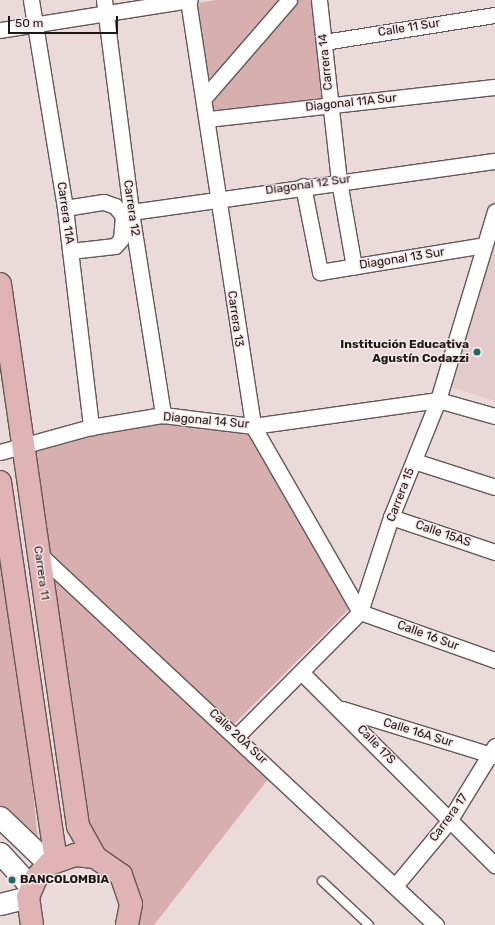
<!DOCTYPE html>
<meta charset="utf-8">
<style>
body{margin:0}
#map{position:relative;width:495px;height:925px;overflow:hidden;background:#ebdada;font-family:Rubik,sans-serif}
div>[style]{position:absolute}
.built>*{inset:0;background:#e4cbcb}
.green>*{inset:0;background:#d8afaf}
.roads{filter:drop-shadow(1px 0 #655757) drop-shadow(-1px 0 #655757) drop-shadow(0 1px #655757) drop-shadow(0 -1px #655757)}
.lane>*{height:8px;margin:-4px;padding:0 4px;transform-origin:4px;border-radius:4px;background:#fff}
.street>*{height:15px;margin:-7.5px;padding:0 7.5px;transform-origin:7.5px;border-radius:7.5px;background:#fff}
.secondary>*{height:21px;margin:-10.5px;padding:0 10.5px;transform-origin:10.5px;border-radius:10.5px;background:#fff}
.primary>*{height:22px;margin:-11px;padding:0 11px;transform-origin:11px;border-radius:11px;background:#e0b3b4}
.dots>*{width:11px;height:11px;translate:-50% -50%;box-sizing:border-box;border:2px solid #f8e7e7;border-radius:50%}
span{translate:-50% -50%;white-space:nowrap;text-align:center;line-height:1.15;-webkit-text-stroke:3px #f8e7e7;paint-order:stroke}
.street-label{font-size:12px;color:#1d1818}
.poi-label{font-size:12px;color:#1d1818;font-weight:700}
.right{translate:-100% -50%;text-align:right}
.left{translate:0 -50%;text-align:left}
.scale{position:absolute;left:8px;top:16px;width:110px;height:18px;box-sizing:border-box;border:2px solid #1d1818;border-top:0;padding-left:5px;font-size:12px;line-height:14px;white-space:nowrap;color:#1d1818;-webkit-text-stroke:3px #f8e7e7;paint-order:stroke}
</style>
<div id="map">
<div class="built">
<i style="clip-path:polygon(495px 241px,495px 401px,448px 386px)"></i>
</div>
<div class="green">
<i style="clip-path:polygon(216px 0,313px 0,326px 101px,213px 114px,192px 4px)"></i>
<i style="clip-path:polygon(163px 420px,243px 425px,351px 607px,233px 725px,44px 551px,29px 452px,95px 432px)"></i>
<i style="clip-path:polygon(10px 564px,38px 841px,0 806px,0 566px)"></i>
<i style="clip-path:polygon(44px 564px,272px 774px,154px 925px,129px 925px,133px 917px,91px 844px)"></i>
</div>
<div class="roads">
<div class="lane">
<i style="left:322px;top:881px;width:64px;rotate:43.1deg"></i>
</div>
<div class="street">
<i style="left:31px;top:0;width:211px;rotate:80.7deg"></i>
<i style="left:65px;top:208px;width:221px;rotate:83.2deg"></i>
<i style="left:104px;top:0;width:214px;rotate:82.7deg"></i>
<i style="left:131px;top:212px;width:206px;rotate:81deg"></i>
<i style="left:188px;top:0;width:431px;rotate:81.3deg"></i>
<i style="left:253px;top:426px;width:215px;rotate:60.1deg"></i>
<i style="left:360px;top:612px;width:143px;rotate:19.6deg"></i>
<i style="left:319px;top:0;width:182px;rotate:83.7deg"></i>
<i style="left:339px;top:181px;width:87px;rotate:80.1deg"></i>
<i style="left:0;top:30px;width:192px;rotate:-9deg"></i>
<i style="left:324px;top:42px;width:173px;rotate:-9deg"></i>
<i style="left:204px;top:98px;width:130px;rotate:-49.1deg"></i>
<i style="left:208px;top:119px;width:289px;rotate:-6.4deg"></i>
<i style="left:303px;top:186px;width:88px;rotate:78.8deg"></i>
<i style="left:320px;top:272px;width:166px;rotate:-9.3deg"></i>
<i style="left:65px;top:208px;width:39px;rotate:-9deg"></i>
<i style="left:104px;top:202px;width:12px;rotate:20deg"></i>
<i style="left:115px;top:206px;width:13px;rotate:51deg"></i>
<i style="left:70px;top:251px;width:45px;rotate:-6.3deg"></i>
<i style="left:115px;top:246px;width:9px;rotate:-49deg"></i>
<i style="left:121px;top:239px;width:23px;rotate:-85deg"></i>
<i style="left:123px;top:216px;width:9px;rotate:-27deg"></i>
<i style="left:131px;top:212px;width:368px;rotate:-8deg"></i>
<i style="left:0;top:452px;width:94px;rotate:-15.4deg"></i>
<i style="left:91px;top:427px;width:73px;rotate:-9.5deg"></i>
<i style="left:163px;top:415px;width:91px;rotate:7deg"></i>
<i style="left:253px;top:426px;width:187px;rotate:-8deg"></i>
<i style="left:438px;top:400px;width:59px;rotate:15.7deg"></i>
<i style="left:414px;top:461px;width:85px;rotate:17.8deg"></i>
<i style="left:391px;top:517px;width:110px;rotate:18.6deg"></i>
<i style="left:38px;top:553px;width:545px;rotate:43.07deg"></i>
<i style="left:301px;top:672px;width:274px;rotate:44.9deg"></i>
<i style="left:342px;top:709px;width:160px;rotate:17.1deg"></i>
<i style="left:237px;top:736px;width:175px;rotate:-45.2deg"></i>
<i style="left:360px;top:612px;width:100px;rotate:-71.9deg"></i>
<i style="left:391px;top:517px;width:126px;rotate:-68.1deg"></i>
<i style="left:438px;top:400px;width:197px;rotate:-73.2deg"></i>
<i style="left:395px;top:886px;width:85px;rotate:-50.3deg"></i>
<i style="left:449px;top:821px;width:88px;rotate:-58.5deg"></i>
</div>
<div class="secondary">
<i style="left:0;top:817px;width:68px;rotate:43.8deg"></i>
<i style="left:0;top:853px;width:46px;rotate:47.6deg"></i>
<i style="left:0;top:904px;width:29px;rotate:-14deg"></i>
</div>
<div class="primary">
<i style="left:0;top:284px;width:548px;rotate:81.81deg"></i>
<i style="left:78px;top:826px;width:35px;rotate:61deg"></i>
<i style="left:0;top:482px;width:382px;rotate:81.6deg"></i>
<i style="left:32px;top:925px;width:28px;rotate:-98deg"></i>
<i style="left:28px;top:897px;width:21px;rotate:-67deg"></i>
<i style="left:36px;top:878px;width:19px;rotate:-47deg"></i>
<i style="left:49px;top:864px;width:28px;rotate:-19deg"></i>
<i style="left:75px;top:855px;width:20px;rotate:6deg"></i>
<i style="left:95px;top:857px;width:32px;rotate:35deg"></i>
<i style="left:121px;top:875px;width:31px;rotate:71deg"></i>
<i style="left:131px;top:904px;width:21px;rotate:101deg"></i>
</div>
</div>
<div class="dots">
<i style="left:477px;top:352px;background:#1d6a6d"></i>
<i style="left:12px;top:880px;background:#1d6a6d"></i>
</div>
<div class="street-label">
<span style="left:409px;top:28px;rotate:-9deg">Calle 11 Sur</span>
<span style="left:326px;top:62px;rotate:-96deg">Carrera 14</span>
<span style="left:351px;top:103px;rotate:-6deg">Diagonal 11A Sur</span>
<span style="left:308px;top:185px;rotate:-8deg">Diagonal 12 Sur</span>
<span style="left:131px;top:208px;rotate:82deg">Carrera 12</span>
<span style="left:65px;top:213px;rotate:82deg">Carrera 11A</span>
<span style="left:402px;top:259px;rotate:-9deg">Diagonal 13 Sur</span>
<span style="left:235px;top:319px;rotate:82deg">Carrera 13</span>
<span style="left:206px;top:421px;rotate:5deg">Diagonal 14 Sur</span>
<span style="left:401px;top:495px;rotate:-69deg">Carrera 15</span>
<span style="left:443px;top:534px;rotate:19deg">Calle 15AS</span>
<span style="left:41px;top:573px;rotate:82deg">Carrera 11</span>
<span style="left:428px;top:636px;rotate:20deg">Calle 16 Sur</span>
<span style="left:418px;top:733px;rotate:17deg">Calle 16A Sur</span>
<span style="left:238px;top:737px;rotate:43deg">Calle 20A Sur</span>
<span style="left:376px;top:745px;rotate:46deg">Calle 17S</span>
<span style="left:449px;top:818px;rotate:-54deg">Carrera 17</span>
</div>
<div class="poi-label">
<span class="right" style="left:469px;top:352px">Institución Educativa<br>Agustín Codazzi</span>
<span class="left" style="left:20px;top:880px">BANCOLOMBIA</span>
</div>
<div class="scale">50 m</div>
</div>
